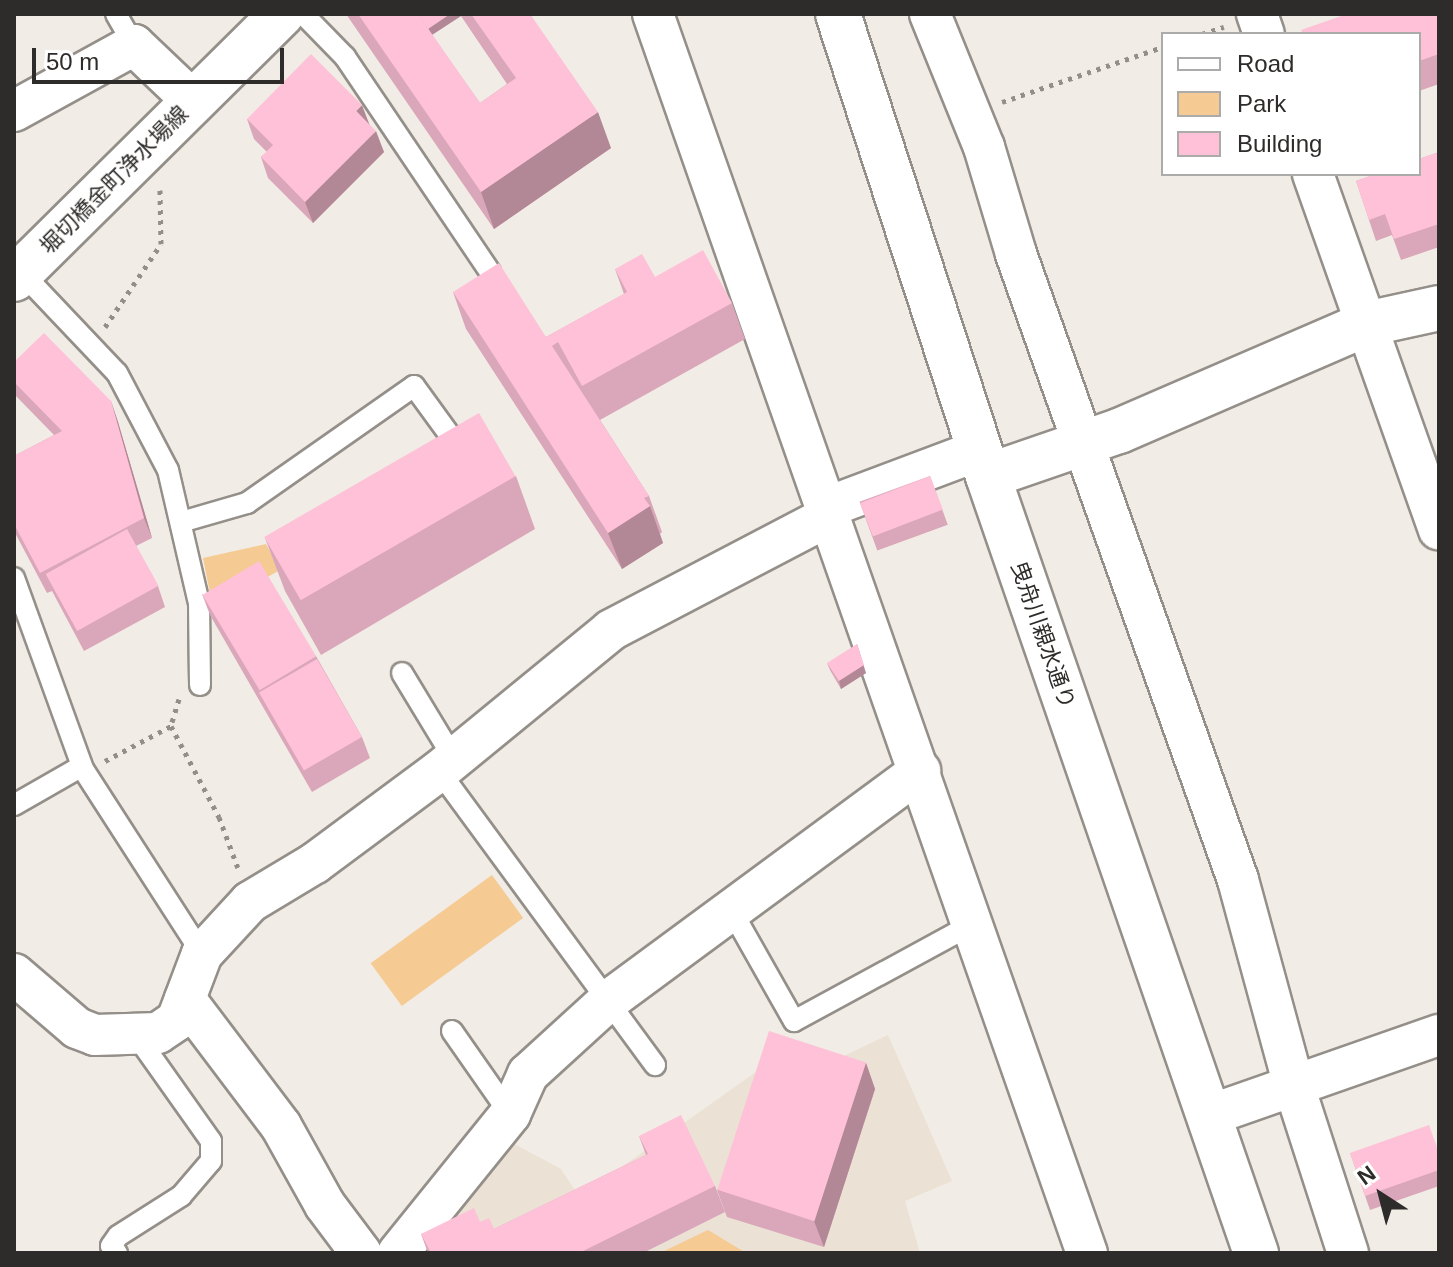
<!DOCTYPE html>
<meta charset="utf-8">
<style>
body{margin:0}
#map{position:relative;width:1453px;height:1267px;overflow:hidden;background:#f1ece5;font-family:Helvetica,"Noto Sans JP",sans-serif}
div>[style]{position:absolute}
.built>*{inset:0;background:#ebe1d4}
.green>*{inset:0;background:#f6ca93;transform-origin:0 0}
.path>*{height:5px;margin-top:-2.5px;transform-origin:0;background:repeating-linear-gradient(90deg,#928f8a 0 4px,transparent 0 10px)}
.roads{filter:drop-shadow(2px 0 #948f89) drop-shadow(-2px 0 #948f89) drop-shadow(0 2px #948f89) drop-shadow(0 -2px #948f89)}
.lane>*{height:20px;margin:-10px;padding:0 10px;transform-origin:10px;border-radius:10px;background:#fff}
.street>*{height:40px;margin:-20px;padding:0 20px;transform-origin:20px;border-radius:20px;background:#fff}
.secondary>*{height:44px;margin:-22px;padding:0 22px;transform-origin:22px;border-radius:22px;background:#fff}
.wall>*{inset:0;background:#daa6b9;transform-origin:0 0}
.shaded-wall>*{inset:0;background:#b28796}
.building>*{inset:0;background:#fec1d7;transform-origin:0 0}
span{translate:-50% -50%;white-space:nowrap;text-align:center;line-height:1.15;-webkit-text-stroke:6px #fff;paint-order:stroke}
.street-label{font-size:22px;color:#2e2c2a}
.frame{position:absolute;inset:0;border:16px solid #2e2c2a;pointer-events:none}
.legend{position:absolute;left:1161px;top:32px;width:260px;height:144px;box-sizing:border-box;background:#fff;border:2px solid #ababaa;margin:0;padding:10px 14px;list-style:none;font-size:24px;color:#2e2c2a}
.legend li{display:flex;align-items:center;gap:16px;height:40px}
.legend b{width:40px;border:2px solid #ababaa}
.north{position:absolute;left:1341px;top:1155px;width:80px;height:80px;-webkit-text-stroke:6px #fff;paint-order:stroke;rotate:324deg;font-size:22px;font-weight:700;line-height:32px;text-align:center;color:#2e2c2a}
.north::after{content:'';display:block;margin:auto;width:28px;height:36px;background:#2e2c2a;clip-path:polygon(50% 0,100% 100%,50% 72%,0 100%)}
.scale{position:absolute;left:32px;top:48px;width:252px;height:36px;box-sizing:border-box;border:4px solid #2e2c2a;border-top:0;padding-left:10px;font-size:24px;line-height:28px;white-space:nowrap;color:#2e2c2a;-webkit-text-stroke:6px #fff;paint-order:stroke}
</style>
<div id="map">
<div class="built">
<i style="clip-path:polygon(888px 1035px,952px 1181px,905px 1201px,920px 1253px,414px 1253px,505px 1139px,561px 1169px,576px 1192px,588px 1191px,794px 1045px,831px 1062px)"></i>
</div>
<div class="green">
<i style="clip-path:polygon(266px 544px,280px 570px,213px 608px,203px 558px)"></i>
<i style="left:492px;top:875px;width:53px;height:150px;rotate:54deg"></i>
<i style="clip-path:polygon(708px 1230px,746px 1253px,660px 1253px)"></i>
</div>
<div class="path">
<i style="left:1202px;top:34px;width:23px;rotate:-18deg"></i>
<i style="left:1002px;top:102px;width:170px;rotate:-18.9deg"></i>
<i style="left:105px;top:327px;width:100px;rotate:-56deg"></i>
<i style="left:161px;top:244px;width:54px;rotate:-91.1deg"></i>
<i style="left:179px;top:699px;width:28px;rotate:107deg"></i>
<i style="left:171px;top:726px;width:103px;rotate:62.2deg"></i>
<i style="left:219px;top:817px;width:54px;rotate:69.6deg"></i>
<i style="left:105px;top:761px;width:75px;rotate:-27.9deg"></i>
</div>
<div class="roads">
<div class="lane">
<i style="left:116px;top:14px;width:36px;rotate:60deg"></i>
<i style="left:303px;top:14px;width:60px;rotate:45.7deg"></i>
<i style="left:345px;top:57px;width:259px;rotate:56deg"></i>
<i style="left:21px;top:272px;width:139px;rotate:46.5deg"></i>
<i style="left:117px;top:373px;width:110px;rotate:62.3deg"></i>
<i style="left:168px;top:470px;width:137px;rotate:76.9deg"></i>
<i style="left:199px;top:603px;width:82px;rotate:89.3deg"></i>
<i style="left:181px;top:522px;width:69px;rotate:-16.1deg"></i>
<i style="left:247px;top:503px;width:204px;rotate:-35deg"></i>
<i style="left:414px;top:386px;width:63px;rotate:54deg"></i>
<i style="left:14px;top:578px;width:203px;rotate:70.1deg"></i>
<i style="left:83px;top:769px;width:220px;rotate:57.2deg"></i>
<i style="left:402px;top:673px;width:100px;rotate:58.8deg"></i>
<i style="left:439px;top:771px;width:365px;rotate:53.7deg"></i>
<i style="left:14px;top:805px;width:78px;rotate:-29.8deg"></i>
<i style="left:730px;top:908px;width:130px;rotate:60.5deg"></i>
<i style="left:794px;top:1021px;width:204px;rotate:-28.5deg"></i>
<i style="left:452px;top:1031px;width:101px;rotate:55.1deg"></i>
<i style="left:117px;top:1253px;width:9px;rotate:-131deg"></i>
<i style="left:111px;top:1246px;width:12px;rotate:-55deg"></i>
<i style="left:118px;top:1236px;width:75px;rotate:-32.4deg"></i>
<i style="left:181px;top:1196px;width:46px;rotate:-49.4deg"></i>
<i style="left:211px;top:1161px;width:20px;rotate:-90deg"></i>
<i style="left:211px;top:1141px;width:130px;rotate:-125.3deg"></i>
</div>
<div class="street">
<i style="left:653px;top:14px;width:1313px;rotate:70.7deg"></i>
<i style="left:930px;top:14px;width:144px;rotate:67.9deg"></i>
<i style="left:984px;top:147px;width:112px;rotate:73.3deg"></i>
<i style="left:1016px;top:254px;width:664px;rotate:70.47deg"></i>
<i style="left:1238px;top:880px;width:213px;rotate:74.8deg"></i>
<i style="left:1294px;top:1086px;width:176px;rotate:72.1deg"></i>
<i style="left:1257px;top:14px;width:21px;rotate:71deg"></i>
<i style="left:14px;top:111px;width:137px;rotate:-28.8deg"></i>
<i style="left:134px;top:45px;width:83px;rotate:43.5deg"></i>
<i style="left:1313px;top:174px;width:377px;rotate:70.5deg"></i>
<i style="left:828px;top:507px;width:162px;rotate:-20.6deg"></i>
<i style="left:14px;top:974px;width:83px;rotate:40.6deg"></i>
<i style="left:77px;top:1028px;width:19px;rotate:21deg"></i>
<i style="left:95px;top:1035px;width:63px;rotate:-1.8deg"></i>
<i style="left:158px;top:1033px;width:23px;rotate:-34deg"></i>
<i style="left:177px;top:1020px;width:71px;rotate:-69.3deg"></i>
<i style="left:202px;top:954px;width:71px;rotate:-47.3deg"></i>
<i style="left:250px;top:902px;width:76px;rotate:-31deg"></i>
<i style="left:315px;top:863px;width:154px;rotate:-36.6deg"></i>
<i style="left:439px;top:771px;width:222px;rotate:-39.3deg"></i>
<i style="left:611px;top:630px;width:248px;rotate:-27.6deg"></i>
<i style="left:185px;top:999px;width:159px;rotate:52.9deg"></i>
<i style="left:281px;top:1126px;width:90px;rotate:60.9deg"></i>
<i style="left:325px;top:1205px;width:60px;rotate:53.1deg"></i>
<i style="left:1210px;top:1115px;width:243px;rotate:-19.3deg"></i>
<i style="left:398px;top:1253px;width:179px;rotate:-51.1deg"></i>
<i style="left:510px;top:1114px;width:44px;rotate:-65.8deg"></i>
<i style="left:528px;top:1074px;width:108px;rotate:-42.4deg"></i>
<i style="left:608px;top:1001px;width:388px;rotate:-36.4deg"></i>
</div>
<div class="secondary">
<i style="left:838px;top:14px;width:486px;rotate:72deg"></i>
<i style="left:988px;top:476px;width:822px;rotate:70.97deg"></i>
<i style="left:14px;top:279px;width:377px;rotate:-44.7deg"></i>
<i style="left:988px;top:476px;width:139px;rotate:-19deg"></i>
<i style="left:1119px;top:431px;width:269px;rotate:-23.4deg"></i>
<i style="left:1366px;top:324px;width:75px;rotate:-12.4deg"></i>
</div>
</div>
<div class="wall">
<i style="clip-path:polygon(evenodd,346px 14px,530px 14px,611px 148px,494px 229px,346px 14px,461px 16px,507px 84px,480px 103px,432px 35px,461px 16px)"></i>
<i style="clip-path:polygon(1439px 14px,1439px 84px,1419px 91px,1419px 34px)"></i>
<i style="clip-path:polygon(247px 119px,369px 124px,384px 152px,313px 223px,268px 178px,261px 157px,267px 152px,254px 139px)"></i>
<i style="clip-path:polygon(1439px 152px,1439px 247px,1401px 260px,1392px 235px,1376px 241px,1356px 181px)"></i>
<i style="clip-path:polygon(615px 269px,655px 277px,732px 303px,745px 339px,600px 420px,649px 496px,662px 532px,660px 534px,663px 543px,622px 569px,466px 329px,453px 292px,546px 337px,624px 294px)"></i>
<i style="clip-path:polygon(14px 362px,111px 401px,118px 422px,152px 538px,136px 546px,158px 586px,165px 607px,84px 651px,52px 591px,47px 593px,14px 531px,14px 456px,54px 435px,14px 394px)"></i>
<i style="clip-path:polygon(516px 476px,535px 529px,321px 655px,285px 591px,265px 538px)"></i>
<i style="left:930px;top:476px;width:52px;height:75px;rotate:70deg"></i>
<i style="clip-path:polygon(202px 594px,316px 656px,362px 737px,370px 758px,312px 792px,210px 615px)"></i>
<i style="clip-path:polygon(827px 663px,866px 673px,841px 689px,830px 670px)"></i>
<i style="clip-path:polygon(866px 1063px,875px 1089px,824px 1247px,727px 1217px,717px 1190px)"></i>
<i style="clip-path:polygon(639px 1136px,715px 1186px,725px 1212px,643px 1253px,428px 1253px,421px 1234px,480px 1222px,494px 1229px,646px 1155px)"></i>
<i style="clip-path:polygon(1350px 1153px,1439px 1153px,1439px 1186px,1370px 1210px)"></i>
</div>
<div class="shaded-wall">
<i style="clip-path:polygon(450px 14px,460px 14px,461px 16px,424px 40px,422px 33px)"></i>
<i style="clip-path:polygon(362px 105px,370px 126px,356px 111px)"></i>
<i style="clip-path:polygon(598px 112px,611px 148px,494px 229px,481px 192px)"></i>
<i style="clip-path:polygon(376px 131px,384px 152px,313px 223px,305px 202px)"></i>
<i style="clip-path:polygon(111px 401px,118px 422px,152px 538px,144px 518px)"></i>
<i style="clip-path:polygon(650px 506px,663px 543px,622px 569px,608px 533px)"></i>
<i style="clip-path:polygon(857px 644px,866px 673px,841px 689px,839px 681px)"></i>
<i style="clip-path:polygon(866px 1063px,875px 1089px,824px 1247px,814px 1221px)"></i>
</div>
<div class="building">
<i style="clip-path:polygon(358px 14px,418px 14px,480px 103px,516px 78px,471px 14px,530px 14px,598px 112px,481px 192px)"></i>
<i style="clip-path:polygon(418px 14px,450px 14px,428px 29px)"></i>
<i style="clip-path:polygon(1347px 14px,1439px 14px,1439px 54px,1419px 61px,1419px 34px,1303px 34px,1301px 30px)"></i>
<i style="clip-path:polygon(311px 54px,362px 105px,356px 111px,376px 131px,305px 202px,261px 157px,273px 145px,247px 119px)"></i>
<i style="clip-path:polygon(1439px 152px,1439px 224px,1394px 239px,1385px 214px,1369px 220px,1356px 181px,1375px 174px,1419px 174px,1419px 159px)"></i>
<i style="clip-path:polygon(703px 250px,732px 303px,582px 386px,558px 342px,552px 346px,649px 496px,644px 498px,650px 506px,608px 533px,453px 292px,499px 263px,546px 337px,627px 292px,615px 269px,642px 254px,655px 277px)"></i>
<i style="clip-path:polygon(44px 333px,111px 401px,144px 518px,40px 573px,14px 524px,14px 456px,62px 431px,14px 382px,14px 362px)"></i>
<i style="left:479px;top:413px;width:73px;height:248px;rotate:60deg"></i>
<i style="left:930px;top:476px;width:36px;height:75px;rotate:69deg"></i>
<i style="left:127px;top:529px;width:65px;height:93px;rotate:61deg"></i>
<i style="left:259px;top:561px;width:111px;height:66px;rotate:59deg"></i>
<i style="clip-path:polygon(857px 644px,864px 665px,839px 681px,827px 663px)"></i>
<i style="left:317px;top:659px;width:90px;height:67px;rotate:60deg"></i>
<i style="left:769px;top:1031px;width:102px;height:167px;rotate:18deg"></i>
<i style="clip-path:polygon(681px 1115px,715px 1186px,579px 1253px,431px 1253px,421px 1234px,474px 1208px,480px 1222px,489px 1218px,494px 1229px,648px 1154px,639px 1136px)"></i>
<i style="clip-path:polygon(1429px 1125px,1439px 1153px,1439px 1170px,1365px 1196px,1350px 1153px)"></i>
</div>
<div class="street-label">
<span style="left:114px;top:180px;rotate:-45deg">堀切橋金町浄水場線</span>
<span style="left:1043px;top:635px;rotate:71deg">曳舟川親水通り</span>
</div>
<div class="frame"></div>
<ul class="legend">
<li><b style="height:10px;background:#fff"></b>Road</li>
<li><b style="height:22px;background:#f6ca93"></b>Park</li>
<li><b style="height:22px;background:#fec1d7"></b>Building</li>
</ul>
<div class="north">N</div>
<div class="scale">50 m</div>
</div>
